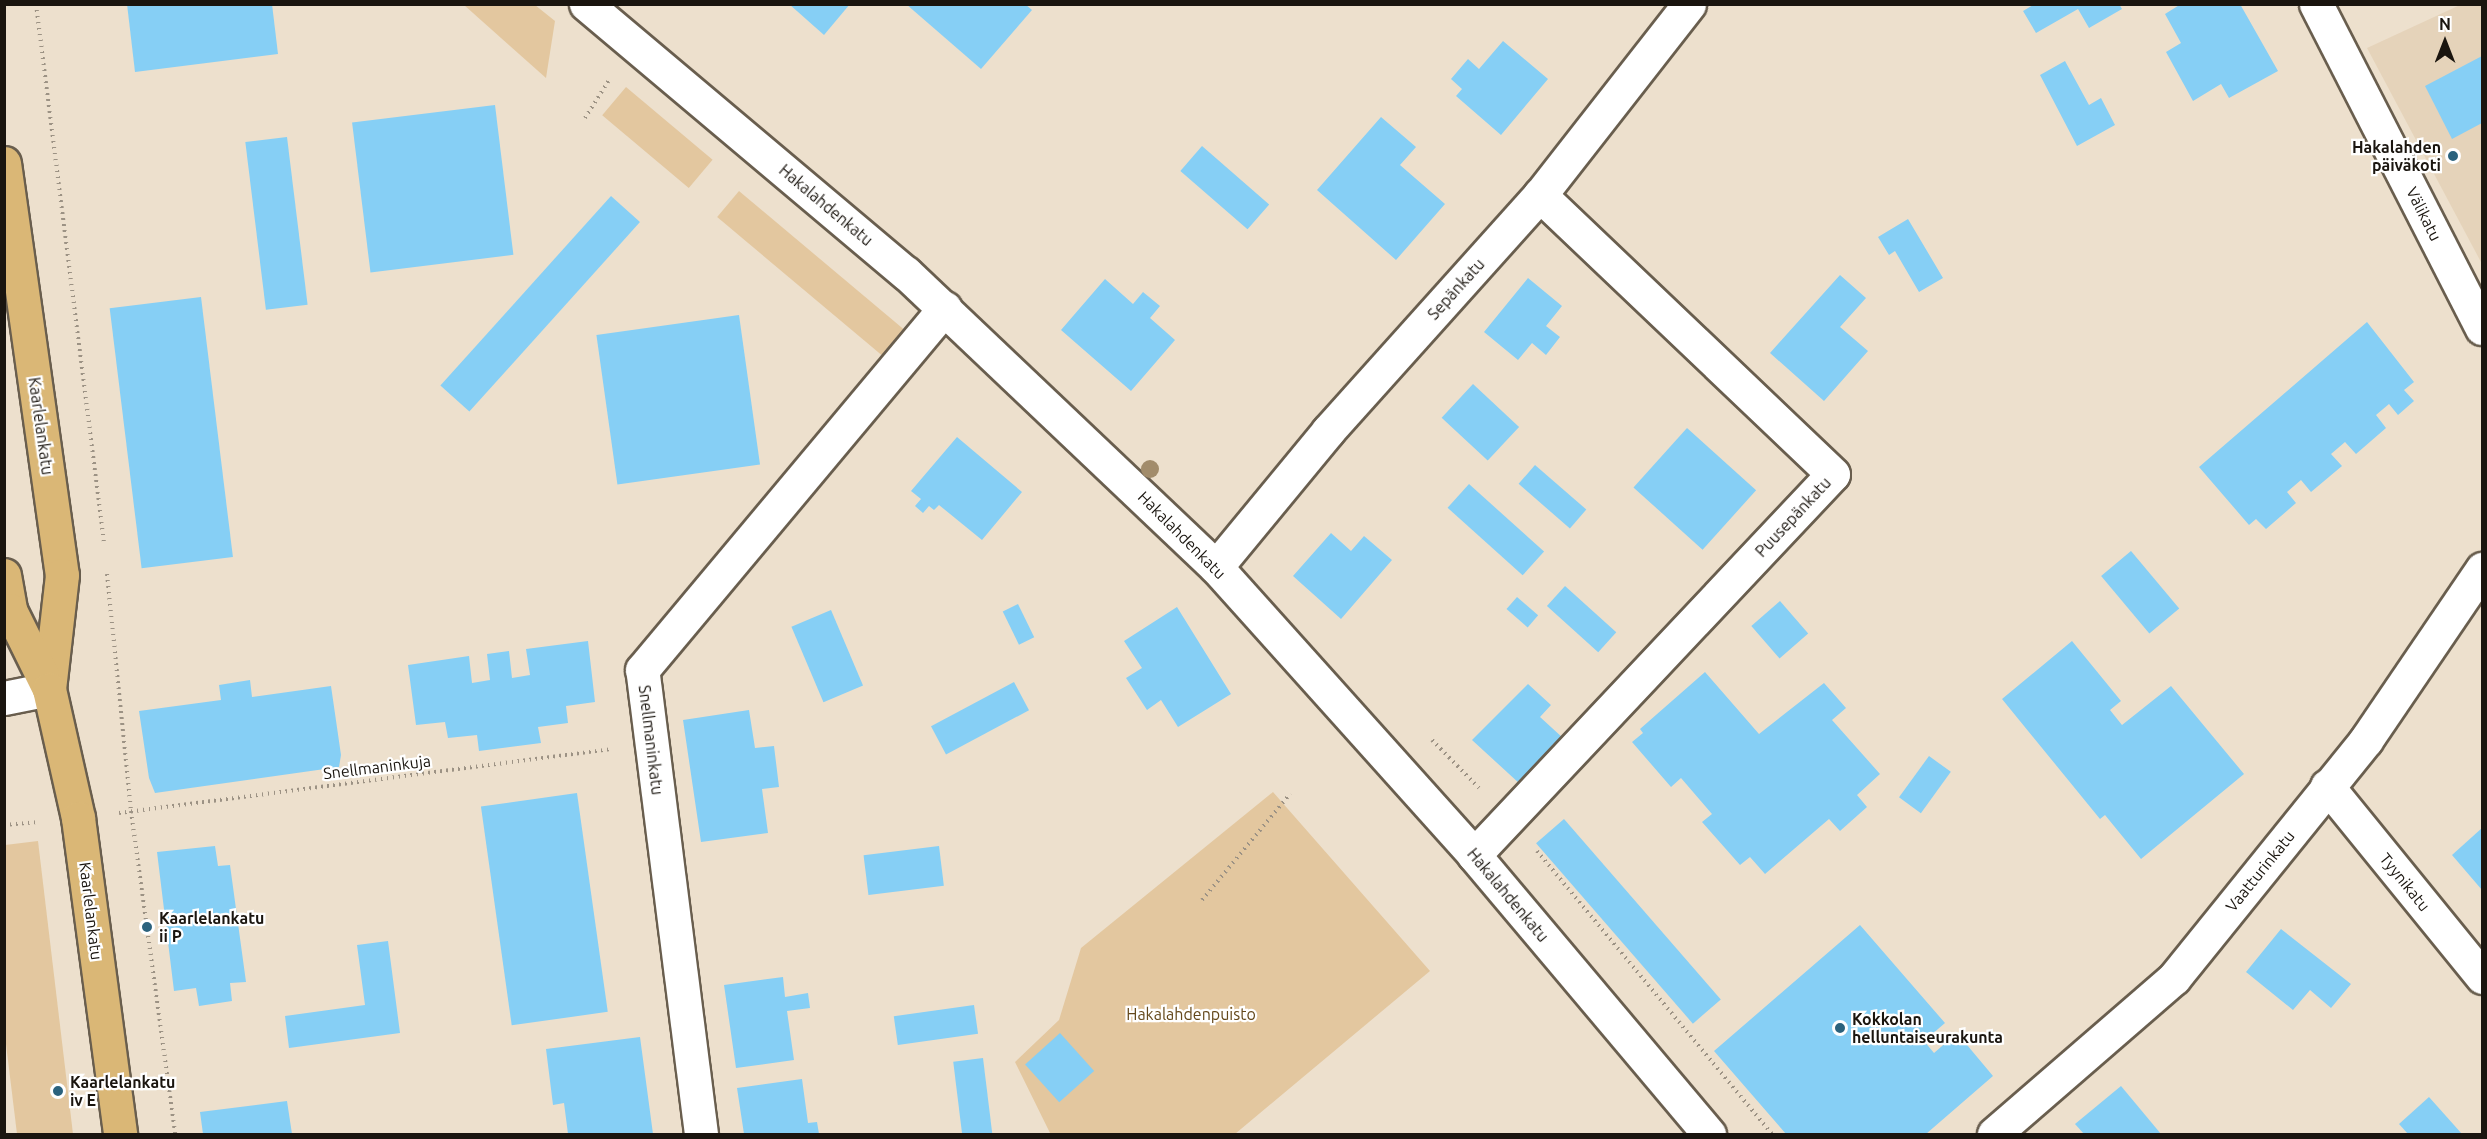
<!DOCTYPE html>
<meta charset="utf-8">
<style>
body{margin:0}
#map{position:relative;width:2487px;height:1139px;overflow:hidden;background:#ede0cd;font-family:Ubuntu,sans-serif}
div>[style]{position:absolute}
.built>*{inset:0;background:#e5d3ba}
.green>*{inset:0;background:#e3c79f;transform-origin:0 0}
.building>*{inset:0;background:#86cff5;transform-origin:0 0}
.path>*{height:4px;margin-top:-2px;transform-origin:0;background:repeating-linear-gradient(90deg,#9c9284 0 1.5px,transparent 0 6px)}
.roads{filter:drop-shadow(2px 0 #695e4e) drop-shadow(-2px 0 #695e4e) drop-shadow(0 2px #695e4e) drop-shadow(0 -2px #695e4e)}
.minor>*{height:33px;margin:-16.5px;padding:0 16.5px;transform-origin:16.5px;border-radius:16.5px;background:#fff}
.major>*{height:33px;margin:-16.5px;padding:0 16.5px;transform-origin:16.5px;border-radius:16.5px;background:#dab776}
.trees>*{width:18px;height:18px;margin:-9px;border-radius:50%;background:#a28c6b}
.dots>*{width:16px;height:16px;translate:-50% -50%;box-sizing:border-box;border:3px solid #fff;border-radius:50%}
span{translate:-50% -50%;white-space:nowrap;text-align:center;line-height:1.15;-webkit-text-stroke:4.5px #fff;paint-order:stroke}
.poi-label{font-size:16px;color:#1a150f;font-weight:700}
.right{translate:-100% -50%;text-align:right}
.left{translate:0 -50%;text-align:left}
.street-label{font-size:16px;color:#1a150f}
.park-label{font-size:16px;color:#64481b}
.frame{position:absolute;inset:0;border:6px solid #1a150f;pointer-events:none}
.north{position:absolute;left:2415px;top:12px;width:60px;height:60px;-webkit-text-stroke:4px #fff;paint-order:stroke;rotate:0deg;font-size:16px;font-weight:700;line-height:24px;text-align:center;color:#1a150f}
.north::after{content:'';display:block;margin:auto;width:21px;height:27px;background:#1a150f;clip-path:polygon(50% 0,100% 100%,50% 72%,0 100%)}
</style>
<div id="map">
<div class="built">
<i style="clip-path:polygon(2460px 5px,2482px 5px,2482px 264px,2367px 48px)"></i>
</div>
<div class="green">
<i style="clip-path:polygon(464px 5px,535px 5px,555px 21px,546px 78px)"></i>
<i style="left:626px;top:87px;width:113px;height:37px;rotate:40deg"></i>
<i style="left:739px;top:191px;width:222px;height:34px;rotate:40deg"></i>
<i style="clip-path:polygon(1273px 792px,1430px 971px,1235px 1134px,1050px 1133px,1015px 1062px,1059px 1020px,1081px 948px)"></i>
<i style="clip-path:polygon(38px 841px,73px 1134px,17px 1134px,5px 1036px,5px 845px)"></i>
</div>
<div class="building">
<i style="clip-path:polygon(127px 4px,272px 4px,278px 54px,135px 72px)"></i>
<i style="clip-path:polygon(789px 4px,850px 4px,824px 35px)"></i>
<i style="clip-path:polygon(906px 4px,1025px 4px,1032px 10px,981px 69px)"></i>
<i style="clip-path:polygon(2035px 4px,2119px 4px,2122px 9px,2089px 28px,2078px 9px,2036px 33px,2023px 11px)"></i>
<i style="clip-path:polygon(2181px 4px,2240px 4px,2278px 71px,2229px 98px,2221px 84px,2193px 101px,2166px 52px,2181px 43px,2165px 14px)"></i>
<i style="clip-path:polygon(1503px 41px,1548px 79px,1501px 135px,1456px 96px,1462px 89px,1451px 79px,1468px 59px,1479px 69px)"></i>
<i style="clip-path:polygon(2482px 56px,2482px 123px,2452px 139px,2425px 86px)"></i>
<i style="clip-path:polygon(2065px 61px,2089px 105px,2101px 98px,2115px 125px,2077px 146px,2040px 75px)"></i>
<i style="left:495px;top:105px;width:151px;height:144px;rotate:83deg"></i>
<i style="clip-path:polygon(1381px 117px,1416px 147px,1400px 165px,1445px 204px,1396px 260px,1317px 190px)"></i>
<i style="left:287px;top:137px;width:169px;height:42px;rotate:83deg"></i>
<i style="left:1202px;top:146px;width:89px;height:33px;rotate:41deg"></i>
<i style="left:611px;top:196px;width:39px;height:255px;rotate:42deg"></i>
<i style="clip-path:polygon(1908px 219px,1943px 278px,1919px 292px,1895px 251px,1889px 255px,1878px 237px)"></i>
<i style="clip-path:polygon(1840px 275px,1866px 298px,1840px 327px,1868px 351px,1824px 401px,1770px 353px)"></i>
<i style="clip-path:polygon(1528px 278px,1562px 306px,1546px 326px,1560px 337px,1546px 355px,1532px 343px,1518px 360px,1484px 332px)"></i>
<i style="clip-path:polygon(1105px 279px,1133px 304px,1143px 292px,1160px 306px,1150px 318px,1175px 340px,1131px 391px,1061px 330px)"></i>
<i style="left:201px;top:297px;width:262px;height:92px;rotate:83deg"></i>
<i style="left:739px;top:315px;width:151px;height:144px;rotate:82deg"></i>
<i style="clip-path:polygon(2367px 322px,2414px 382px,2404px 390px,2414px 401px,2398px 415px,2389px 404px,2376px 415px,2386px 428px,2356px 454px,2345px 442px,2331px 454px,2342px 466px,2311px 492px,2301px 480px,2287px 492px,2296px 503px,2266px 529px,2256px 519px,2249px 525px,2199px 467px)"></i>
<i style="left:1473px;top:384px;width:63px;height:46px;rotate:43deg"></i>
<i style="left:1687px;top:428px;width:93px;height:80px;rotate:42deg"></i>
<i style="clip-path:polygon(957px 437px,1022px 492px,982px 540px,939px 505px,934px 510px,929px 506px,923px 513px,915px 506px,921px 499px,911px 491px)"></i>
<i style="left:1535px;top:465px;width:68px;height:25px;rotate:41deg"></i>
<i style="left:1469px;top:484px;width:101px;height:32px;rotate:42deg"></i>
<i style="clip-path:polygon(1331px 533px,1351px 551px,1364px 536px,1392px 560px,1341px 619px,1293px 576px)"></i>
<i style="left:2131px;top:551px;width:75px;height:39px;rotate:50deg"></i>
<i style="left:1565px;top:586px;width:69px;height:27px;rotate:42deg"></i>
<i style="left:1517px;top:597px;width:28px;height:16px;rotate:41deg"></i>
<i style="left:1780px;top:601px;width:43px;height:38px;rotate:49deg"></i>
<i style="left:1018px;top:604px;width:37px;height:17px;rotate:64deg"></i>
<i style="clip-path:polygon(1177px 607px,1231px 694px,1178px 727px,1161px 700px,1147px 710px,1126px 678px,1142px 668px,1124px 641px)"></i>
<i style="left:831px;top:610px;width:82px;height:43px;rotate:67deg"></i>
<i style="clip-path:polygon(588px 641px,595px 702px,566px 706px,568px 723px,538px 727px,541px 743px,479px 751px,477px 735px,448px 738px,445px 722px,416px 725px,408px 665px,469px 656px,472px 683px,490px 680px,487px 654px,509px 651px,512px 678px,530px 675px,526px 649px)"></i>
<i style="clip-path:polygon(2072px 641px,2121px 701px,2110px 710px,2122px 725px,2171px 686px,2244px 774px,2141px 859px,2105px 815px,2100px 819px,2002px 699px)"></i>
<i style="clip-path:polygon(1705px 672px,1759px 734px,1824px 683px,1846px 708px,1832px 720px,1880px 774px,1857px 795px,1867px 807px,1840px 831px,1829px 819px,1765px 874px,1750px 857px,1740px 865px,1702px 822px,1712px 814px,1681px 778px,1671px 787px,1632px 742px,1643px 733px,1640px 729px)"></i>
<i style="clip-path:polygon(250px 680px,252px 697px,331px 686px,341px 755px,339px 767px,155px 793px,149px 778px,139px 711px,221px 700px,219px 685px)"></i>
<i style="left:1014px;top:682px;width:32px;height:94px;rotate:62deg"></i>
<i style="clip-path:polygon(1528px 684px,1551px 705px,1540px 717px,1563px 738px,1520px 784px,1472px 740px)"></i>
<i style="clip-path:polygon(749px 710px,755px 748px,774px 746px,779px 787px,762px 789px,768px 833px,701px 842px,683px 720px)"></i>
<i style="left:1929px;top:756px;width:27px;height:51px;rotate:36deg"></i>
<i style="left:577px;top:793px;width:221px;height:97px;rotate:82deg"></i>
<i style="left:1564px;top:819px;width:239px;height:37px;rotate:49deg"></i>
<i style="clip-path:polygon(2482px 828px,2482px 890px,2452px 855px)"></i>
<i style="clip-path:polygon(215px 846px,218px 866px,230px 865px,246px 982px,230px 983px,232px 1001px,199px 1006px,196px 988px,174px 991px,157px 852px)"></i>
<i style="left:939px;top:846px;width:40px;height:76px;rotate:83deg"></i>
<i style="clip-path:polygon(1860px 925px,1945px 1023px,1924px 1041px,1934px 1053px,1957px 1033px,1993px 1076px,1926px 1134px,1786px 1134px,1714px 1051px)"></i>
<i style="clip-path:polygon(2281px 929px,2351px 984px,2331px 1008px,2310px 990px,2293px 1010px,2246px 972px)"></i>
<i style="clip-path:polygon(388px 941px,400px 1033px,289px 1048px,285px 1016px,365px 1005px,357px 945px)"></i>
<i style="clip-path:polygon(783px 977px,785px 997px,808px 993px,810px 1008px,787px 1011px,794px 1060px,736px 1068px,724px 985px)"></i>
<i style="left:974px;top:1005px;width:29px;height:81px;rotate:82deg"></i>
<i style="left:1060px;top:1033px;width:51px;height:47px;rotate:48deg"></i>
<i style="clip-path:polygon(640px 1037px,653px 1134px,568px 1134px,564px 1103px,553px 1105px,546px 1049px)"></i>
<i style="left:983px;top:1058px;width:76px;height:30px;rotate:83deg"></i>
<i style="clip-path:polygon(802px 1079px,808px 1123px,817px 1122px,819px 1134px,744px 1134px,737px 1088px)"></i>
<i style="clip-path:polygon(2121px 1086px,2161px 1134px,2084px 1134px,2075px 1124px)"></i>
<i style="clip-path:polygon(2429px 1097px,2462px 1134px,2408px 1134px,2399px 1124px)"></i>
<i style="clip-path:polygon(287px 1101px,292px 1134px,203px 1134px,200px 1112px)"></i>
</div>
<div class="path">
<i style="left:36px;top:4px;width:542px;rotate:82.8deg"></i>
<i style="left:585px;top:118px;width:45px;rotate:-57.7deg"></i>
<i style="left:107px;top:574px;width:238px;rotate:84.2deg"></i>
<i style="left:131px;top:811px;width:326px;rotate:82.2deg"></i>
<i style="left:1432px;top:740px;width:67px;rotate:45.6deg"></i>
<i style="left:119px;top:813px;width:496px;rotate:-7.4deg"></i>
<i style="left:4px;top:825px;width:33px;rotate:-5deg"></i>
<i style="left:1537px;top:851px;width:368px;rotate:50.3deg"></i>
<i style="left:1202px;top:900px;width:138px;rotate:-50.3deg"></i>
</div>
<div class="roads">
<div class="minor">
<i style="left:586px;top:4px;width:418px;rotate:40.1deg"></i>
<i style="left:906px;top:273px;width:427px;rotate:43.5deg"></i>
<i style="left:1216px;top:567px;width:387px;rotate:48.1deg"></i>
<i style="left:1474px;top:855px;width:365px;rotate:49.9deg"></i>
<i style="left:2316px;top:4px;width:364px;rotate:62.9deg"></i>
<i style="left:1216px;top:567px;width:176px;rotate:-50.5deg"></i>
<i style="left:1328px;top:431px;width:317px;rotate:-48.1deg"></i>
<i style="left:1540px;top:195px;width:242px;rotate:-52deg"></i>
<i style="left:4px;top:698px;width:46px;rotate:-11.3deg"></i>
<i style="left:2327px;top:786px;width:246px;rotate:50.9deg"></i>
<i style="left:1474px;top:855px;width:523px;rotate:-46.7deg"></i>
<i style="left:1833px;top:474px;width:405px;rotate:-136.4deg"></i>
<i style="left:701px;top:1134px;width:468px;rotate:-97.2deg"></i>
<i style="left:642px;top:670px;width:472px;rotate:-50.1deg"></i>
<i style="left:1994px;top:1134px;width:238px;rotate:-40.9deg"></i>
<i style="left:2174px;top:978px;width:306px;rotate:-51.1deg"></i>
<i style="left:2366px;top:740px;width:207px;rotate:-55.8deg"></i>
</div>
<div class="major">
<i style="left:4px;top:163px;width:416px;rotate:82deg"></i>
<i style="left:62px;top:575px;width:115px;rotate:96.5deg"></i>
<i style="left:4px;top:575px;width:36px;rotate:80deg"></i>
<i style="left:10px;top:610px;width:88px;rotate:63.7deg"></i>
<i style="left:49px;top:689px;width:132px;rotate:77.3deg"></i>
<i style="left:78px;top:818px;width:319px;rotate:82.4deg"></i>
</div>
</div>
<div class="trees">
<i style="left:1150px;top:469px"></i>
</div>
<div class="dots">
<i style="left:2453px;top:156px;background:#2b627d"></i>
<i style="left:147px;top:927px;background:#2b627d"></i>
<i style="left:1840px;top:1028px;background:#2b627d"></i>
<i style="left:58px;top:1091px;background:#2b627d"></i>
</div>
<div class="poi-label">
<span class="right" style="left:2441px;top:156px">Hakalahden<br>päiväkoti</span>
<span class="left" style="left:159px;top:927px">Kaarlelankatu<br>ii P</span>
<span class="left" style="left:1852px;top:1028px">Kokkolan<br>helluntaiseurakunta</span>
<span class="left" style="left:70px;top:1091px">Kaarlelankatu<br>iv E</span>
</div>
<div class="street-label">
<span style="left:826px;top:205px;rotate:40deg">Hakalahdenkatu</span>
<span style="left:2424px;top:214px;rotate:63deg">Välikatu</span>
<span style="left:1456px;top:289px;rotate:-48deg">Sepänkatu</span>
<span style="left:41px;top:426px;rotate:82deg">Kaarlelankatu</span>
<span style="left:1793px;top:517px;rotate:-47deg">Puusepänkatu</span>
<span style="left:1182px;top:535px;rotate:45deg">Hakalahdenkatu</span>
<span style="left:651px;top:740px;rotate:83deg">Snellmaninkatu</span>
<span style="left:377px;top:767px;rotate:-7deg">Snellmaninkuja</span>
<span style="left:2260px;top:871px;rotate:-51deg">Vaatturinkatu</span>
<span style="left:2405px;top:882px;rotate:51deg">Tyynikatu</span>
<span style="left:1508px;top:895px;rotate:50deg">Hakalahdenkatu</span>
<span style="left:91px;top:911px;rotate:83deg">Kaarlelankatu</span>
</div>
<div class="park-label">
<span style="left:1191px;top:1014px">Hakalahdenpuisto</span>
</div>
<div class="frame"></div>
<div class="north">N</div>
</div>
